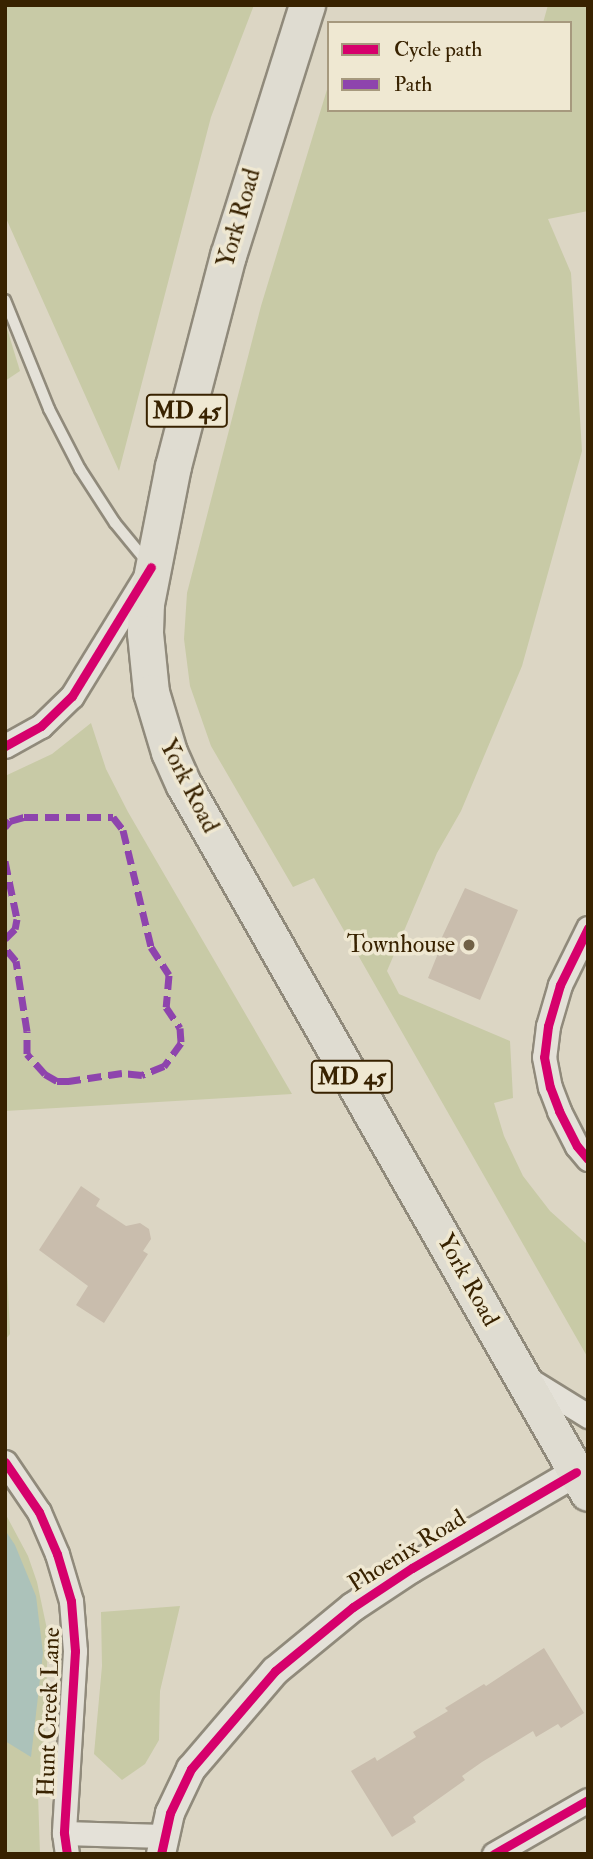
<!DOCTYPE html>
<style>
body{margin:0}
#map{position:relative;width:593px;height:1859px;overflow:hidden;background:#dcd6c4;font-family:"IM FELL Double Pica",serif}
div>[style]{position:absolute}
.green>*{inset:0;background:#c8caa6}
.water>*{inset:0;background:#acc2ba}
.building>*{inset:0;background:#c9bdad}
.roads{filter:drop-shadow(2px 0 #908a7b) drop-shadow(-2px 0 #908a7b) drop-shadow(0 2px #908a7b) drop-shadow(0 -2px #908a7b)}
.service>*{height:10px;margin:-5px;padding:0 5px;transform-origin:5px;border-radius:5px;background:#e4e1d8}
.minor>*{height:23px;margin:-11.5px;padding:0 11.5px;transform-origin:11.5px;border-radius:11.5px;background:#e4e1d8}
.tertiary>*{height:28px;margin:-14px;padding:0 14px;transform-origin:14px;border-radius:14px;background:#e4e1d8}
.primary>*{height:35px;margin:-17.5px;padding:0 17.5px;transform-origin:17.5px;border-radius:17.5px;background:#dfdcd1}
.quiet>*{height:7px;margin-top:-3.5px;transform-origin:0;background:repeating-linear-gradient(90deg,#8e44ad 0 14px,transparent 0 21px)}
.cycleway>*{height:9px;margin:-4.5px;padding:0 4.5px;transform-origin:4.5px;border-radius:4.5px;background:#d6006c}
.dots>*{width:19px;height:19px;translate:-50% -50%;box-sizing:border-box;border:4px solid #efe8d2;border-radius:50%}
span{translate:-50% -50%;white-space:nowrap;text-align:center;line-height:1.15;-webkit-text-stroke:7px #efe8d2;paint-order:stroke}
.shield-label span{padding:2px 5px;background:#efe8d2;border:2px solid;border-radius:5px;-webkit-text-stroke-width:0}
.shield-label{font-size:23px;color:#382200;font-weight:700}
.street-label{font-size:24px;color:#382200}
.poi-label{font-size:24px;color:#382200}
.right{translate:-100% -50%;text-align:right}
.frame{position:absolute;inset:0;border:7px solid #382200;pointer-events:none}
.legend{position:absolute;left:327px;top:21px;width:245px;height:91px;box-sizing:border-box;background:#efe8d2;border:2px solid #a6997e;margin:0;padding:9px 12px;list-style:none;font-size:21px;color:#382200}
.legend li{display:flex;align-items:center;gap:14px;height:35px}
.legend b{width:35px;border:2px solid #a6997e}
</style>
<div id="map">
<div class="green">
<i style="clip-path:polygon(5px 5px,254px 5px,211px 117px,119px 471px,5px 216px)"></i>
<i style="clip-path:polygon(548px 5px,588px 5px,588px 211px,548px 219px,571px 273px,582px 451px,522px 666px,461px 811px,437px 853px,387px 971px,399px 994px,510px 1041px,513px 1098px,494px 1103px,504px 1136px,523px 1176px,550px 1211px,588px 1245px,588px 1358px,314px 878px,293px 887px,211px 746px,190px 686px,184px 639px,187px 593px,261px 306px,329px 83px,329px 110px,570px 110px,570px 23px,543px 23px)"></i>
<i style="clip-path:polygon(5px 322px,20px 371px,5px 381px)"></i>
<i style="clip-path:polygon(91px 723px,106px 769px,128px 812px,292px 1094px,5px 1111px,5px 776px,52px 754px)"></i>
<i style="clip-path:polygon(5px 1219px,10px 1334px,5px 1340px)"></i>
<i style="clip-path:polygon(5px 1513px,28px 1556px,37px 1582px,48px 1634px,45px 1733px,38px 1794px,40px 1854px,5px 1854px)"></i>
<i style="clip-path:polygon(180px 1606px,160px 1691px,159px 1740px,145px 1764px,122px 1780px,94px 1754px,102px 1666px,101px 1612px)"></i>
</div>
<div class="water">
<i style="clip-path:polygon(5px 1530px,15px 1545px,36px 1596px,43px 1653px,31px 1757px,5px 1741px)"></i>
</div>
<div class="building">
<i style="clip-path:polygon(465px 888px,518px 910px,480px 1000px,428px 978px,439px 951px,436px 950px)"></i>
<i style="clip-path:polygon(81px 1186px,100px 1199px,96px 1206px,126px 1226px,140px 1223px,149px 1229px,151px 1239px,143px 1251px,148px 1254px,104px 1323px,76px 1305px,88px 1286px,39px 1250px)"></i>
<i style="clip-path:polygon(544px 1648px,584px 1713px,561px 1728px,558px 1724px,536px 1737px,533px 1731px,482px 1762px,462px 1776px,465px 1780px,413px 1817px,416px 1822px,392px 1837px,351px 1771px,375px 1757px,377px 1761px,416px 1737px,413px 1732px,448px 1711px,445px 1708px,484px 1684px,486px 1686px)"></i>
</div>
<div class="roads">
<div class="service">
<i style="left:5px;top:300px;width:118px;rotate:68deg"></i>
<i style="left:49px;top:409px;width:68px;rotate:62.7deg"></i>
<i style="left:80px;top:469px;width:64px;rotate:57.1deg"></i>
<i style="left:115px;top:523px;width:50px;rotate:50.6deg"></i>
</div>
<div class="minor">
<i style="left:5px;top:746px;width:41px;rotate:-29.1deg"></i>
<i style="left:41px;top:726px;width:43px;rotate:-44.1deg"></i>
<i style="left:72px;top:696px;width:137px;rotate:-58.4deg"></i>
<i style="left:588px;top:928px;width:64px;rotate:116.2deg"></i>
<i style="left:560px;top:985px;width:43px;rotate:106.3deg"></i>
<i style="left:548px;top:1026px;width:31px;rotate:97deg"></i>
<i style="left:544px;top:1057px;width:31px;rotate:79deg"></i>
<i style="left:550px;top:1087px;width:26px;rotate:69deg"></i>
<i style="left:559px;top:1111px;width:39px;rotate:63deg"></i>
<i style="left:577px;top:1146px;width:17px;rotate:50deg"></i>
<i style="left:525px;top:1377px;width:74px;rotate:31.8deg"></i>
<i style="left:5px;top:1462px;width:60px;rotate:55.8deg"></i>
<i style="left:39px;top:1512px;width:46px;rotate:66.8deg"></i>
<i style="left:57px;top:1554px;width:49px;rotate:73.4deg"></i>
<i style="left:71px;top:1601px;width:50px;rotate:85.4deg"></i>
<i style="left:75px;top:1651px;width:182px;rotate:93.5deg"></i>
<i style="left:64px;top:1833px;width:21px;rotate:82deg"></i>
<i style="left:64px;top:1833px;width:99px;rotate:1.7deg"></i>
<i style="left:494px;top:1854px;width:108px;rotate:-29.9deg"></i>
</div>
<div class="tertiary">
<i style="left:161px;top:1854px;width:42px;rotate:-77.6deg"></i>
<i style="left:170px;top:1813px;width:49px;rotate:-64.5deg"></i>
<i style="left:191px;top:1769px;width:129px;rotate:-49.4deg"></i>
<i style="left:275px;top:1671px;width:101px;rotate:-39.4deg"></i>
<i style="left:353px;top:1607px;width:71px;rotate:-33.5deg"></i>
<i style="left:412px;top:1568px;width:190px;rotate:-30.3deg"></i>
</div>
<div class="primary">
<i style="left:307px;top:5px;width:262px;rotate:107.5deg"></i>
<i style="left:228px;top:255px;width:218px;rotate:104.6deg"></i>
<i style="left:173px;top:466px;width:140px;rotate:101.1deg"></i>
<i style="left:146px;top:603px;width:30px;rotate:92deg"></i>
<i style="left:145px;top:633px;width:59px;rotate:84.2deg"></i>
<i style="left:151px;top:692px;width:63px;rotate:73.3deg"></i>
<i style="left:169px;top:752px;width:36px;rotate:66deg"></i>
<i style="left:184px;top:785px;width:815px;rotate:60.29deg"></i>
</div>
</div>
<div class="quiet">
<i style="left:5px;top:827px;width:8px;rotate:-50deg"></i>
<i style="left:10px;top:821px;width:15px;rotate:-16deg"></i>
<i style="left:24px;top:817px;width:89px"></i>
<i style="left:113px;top:817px;width:16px;rotate:52deg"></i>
<i style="left:123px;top:830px;width:120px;rotate:76.5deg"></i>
<i style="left:151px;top:947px;width:33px;rotate:57deg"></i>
<i style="left:169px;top:975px;width:32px;rotate:95deg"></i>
<i style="left:166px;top:1007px;width:25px;rotate:56deg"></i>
<i style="left:180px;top:1028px;width:15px;rotate:86deg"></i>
<i style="left:181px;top:1043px;width:29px;rotate:126deg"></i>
<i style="left:164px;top:1066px;width:24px;rotate:158deg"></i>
<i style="left:142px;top:1075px;width:20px;rotate:-174deg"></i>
<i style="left:122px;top:1073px;width:54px;rotate:171.4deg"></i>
<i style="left:69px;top:1081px;width:12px;rotate:180deg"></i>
<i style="left:57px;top:1081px;width:14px;rotate:-150deg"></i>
<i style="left:45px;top:1074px;width:27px;rotate:-132deg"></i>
<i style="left:27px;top:1054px;width:23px;rotate:-90deg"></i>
<i style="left:27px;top:1031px;width:71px;rotate:-98.9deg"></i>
<i style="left:16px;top:961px;width:17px;rotate:-130deg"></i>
<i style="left:5px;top:861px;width:59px;rotate:78.3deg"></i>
<i style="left:17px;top:919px;width:10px;rotate:101deg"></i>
<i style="left:15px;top:929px;width:14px;rotate:135deg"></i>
</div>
<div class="cycleway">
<i style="left:5px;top:746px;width:41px;rotate:-29.1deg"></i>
<i style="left:41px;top:726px;width:43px;rotate:-44.1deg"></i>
<i style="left:72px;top:696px;width:151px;rotate:-58.5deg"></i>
<i style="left:588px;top:928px;width:64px;rotate:116.2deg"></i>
<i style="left:560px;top:985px;width:43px;rotate:106.3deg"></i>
<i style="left:548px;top:1026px;width:31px;rotate:97deg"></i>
<i style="left:544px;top:1057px;width:31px;rotate:79deg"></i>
<i style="left:550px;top:1087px;width:26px;rotate:69deg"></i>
<i style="left:559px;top:1111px;width:39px;rotate:63deg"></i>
<i style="left:577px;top:1146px;width:17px;rotate:50deg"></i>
<i style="left:5px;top:1462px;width:60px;rotate:55.8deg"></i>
<i style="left:39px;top:1512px;width:46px;rotate:66.8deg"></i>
<i style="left:57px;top:1554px;width:49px;rotate:73.4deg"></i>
<i style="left:71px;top:1601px;width:50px;rotate:85.4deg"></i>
<i style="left:75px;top:1651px;width:182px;rotate:93.5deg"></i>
<i style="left:64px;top:1833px;width:21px;rotate:82deg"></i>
<i style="left:161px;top:1854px;width:42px;rotate:-77.6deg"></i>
<i style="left:170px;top:1813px;width:49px;rotate:-64.5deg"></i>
<i style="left:191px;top:1769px;width:129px;rotate:-49.4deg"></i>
<i style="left:275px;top:1671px;width:101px;rotate:-39.4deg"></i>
<i style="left:353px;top:1607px;width:71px;rotate:-33.5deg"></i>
<i style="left:412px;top:1568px;width:190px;rotate:-30.3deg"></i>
<i style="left:494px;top:1854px;width:108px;rotate:-29.9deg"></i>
</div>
<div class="dots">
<i style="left:469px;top:945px;background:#716145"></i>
</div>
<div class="shield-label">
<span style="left:187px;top:411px">MD 45</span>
<span style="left:352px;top:1077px">MD 45</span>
</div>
<div class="street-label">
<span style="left:239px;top:218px;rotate:-74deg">York Road</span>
<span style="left:189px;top:786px;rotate:63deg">York Road</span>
<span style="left:468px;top:1280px;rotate:61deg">York Road</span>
<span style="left:407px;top:1551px;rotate:-32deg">Phoenix Road</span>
<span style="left:49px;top:1712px;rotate:-88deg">Hunt Creek Lane</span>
</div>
<div class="poi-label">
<span class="right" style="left:455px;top:945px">Townhouse</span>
</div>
<div class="frame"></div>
<ul class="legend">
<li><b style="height:9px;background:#d6006c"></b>Cycle path</li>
<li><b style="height:9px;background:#8e44ad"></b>Path</li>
</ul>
</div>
